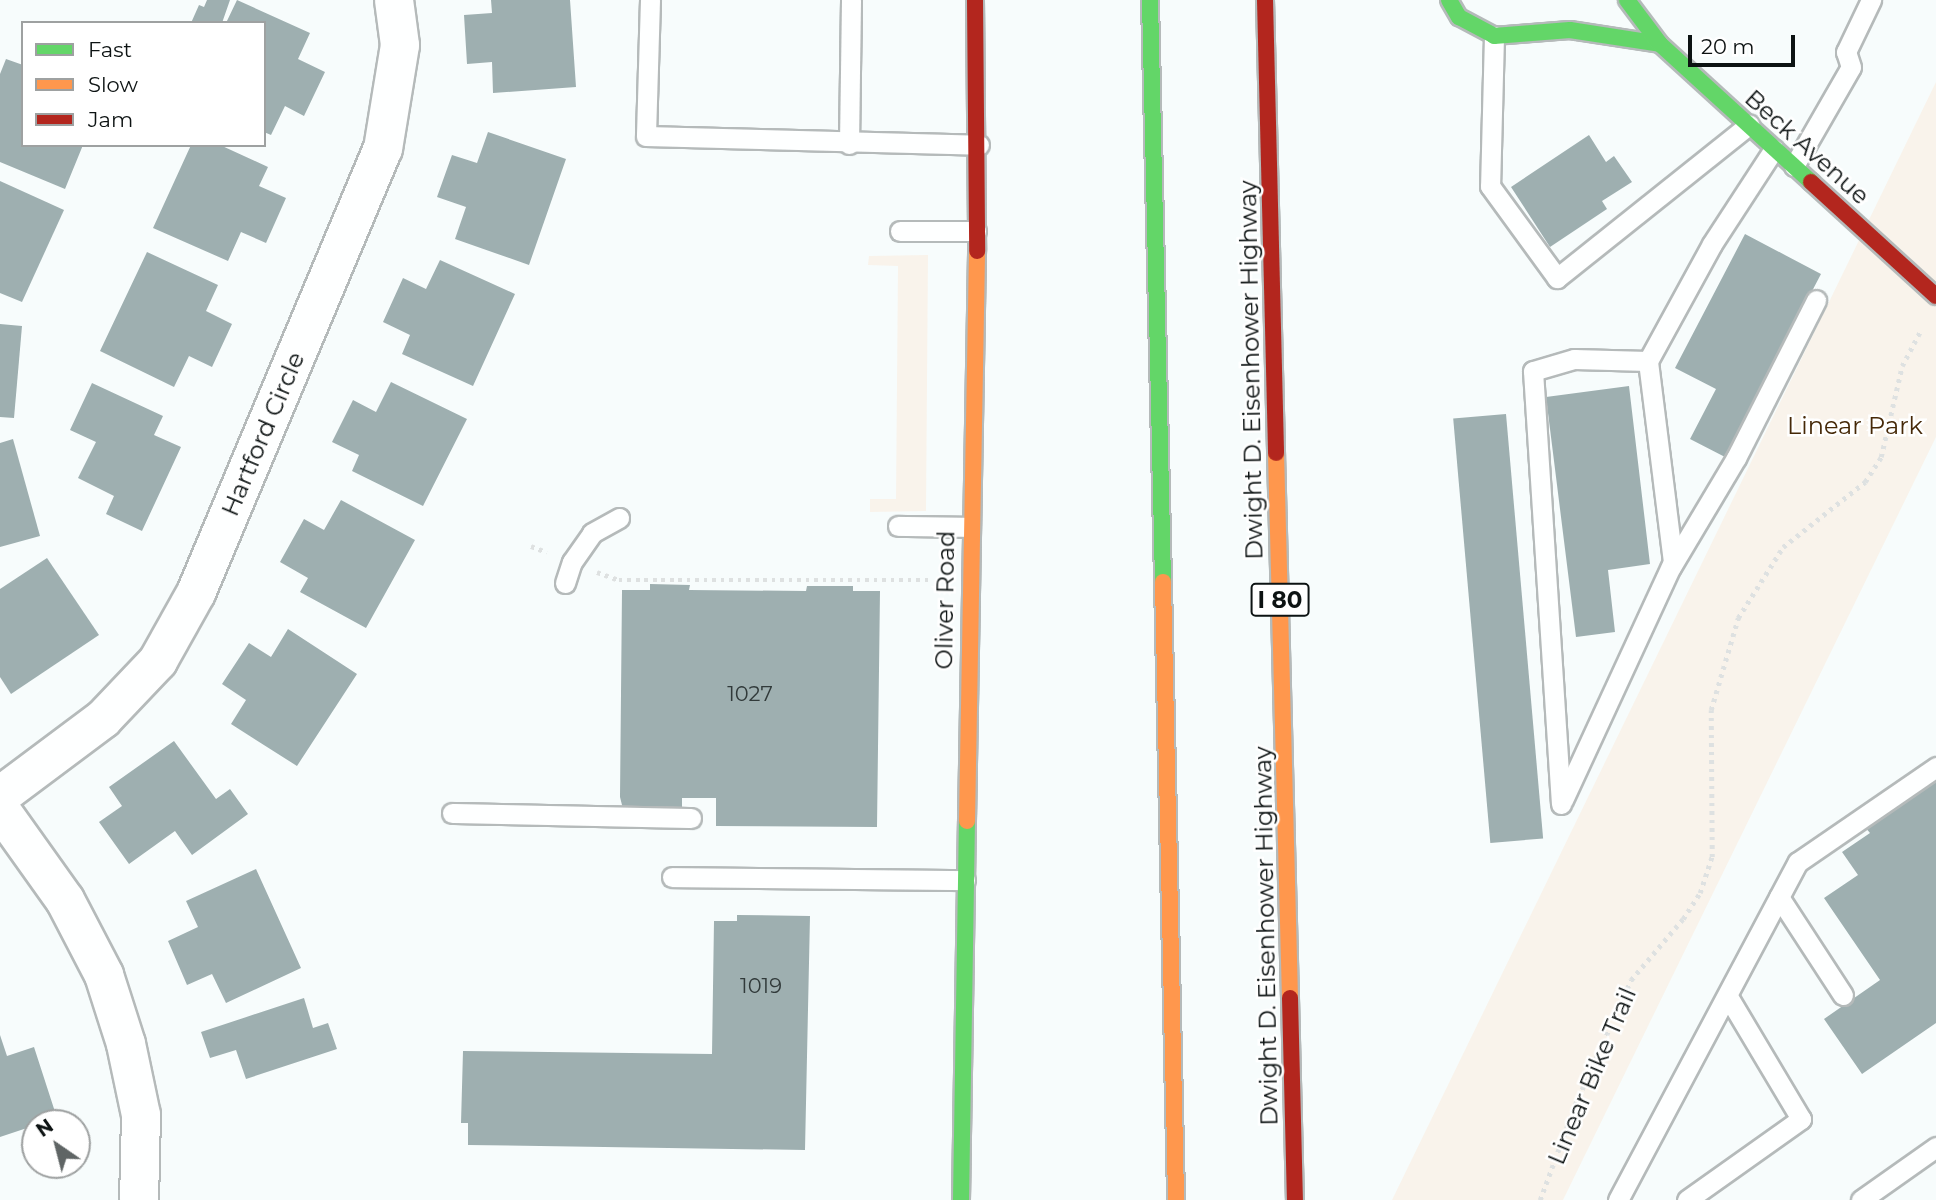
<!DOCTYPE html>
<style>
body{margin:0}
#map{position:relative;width:1936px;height:1200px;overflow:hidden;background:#f7fcfc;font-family:Montserrat,sans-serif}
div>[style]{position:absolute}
.green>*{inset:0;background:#f9f3eb}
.building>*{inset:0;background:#9eafb0;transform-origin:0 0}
.path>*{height:4.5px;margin-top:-2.25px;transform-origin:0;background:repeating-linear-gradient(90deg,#dee1e1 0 3.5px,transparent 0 8.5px)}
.roads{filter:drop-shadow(2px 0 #b5baba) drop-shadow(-2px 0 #b5baba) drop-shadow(0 2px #b5baba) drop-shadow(0 -2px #b5baba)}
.lane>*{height:19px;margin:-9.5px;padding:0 9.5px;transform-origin:9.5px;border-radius:9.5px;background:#feffff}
.street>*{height:38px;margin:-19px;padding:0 19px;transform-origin:19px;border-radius:19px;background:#feffff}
.fast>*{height:16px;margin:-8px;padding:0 8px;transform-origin:8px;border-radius:8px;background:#63d668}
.slow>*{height:16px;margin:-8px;padding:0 8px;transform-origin:8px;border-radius:8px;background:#ff974d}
.jam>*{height:16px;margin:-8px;padding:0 8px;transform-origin:8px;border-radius:8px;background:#b3261e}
span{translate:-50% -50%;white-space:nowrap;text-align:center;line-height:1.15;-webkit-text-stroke:5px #fff;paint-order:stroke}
.number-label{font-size:21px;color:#313a3a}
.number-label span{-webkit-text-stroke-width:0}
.shield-label span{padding:2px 5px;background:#fff;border:2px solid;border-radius:5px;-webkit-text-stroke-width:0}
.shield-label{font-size:23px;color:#0d1313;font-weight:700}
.street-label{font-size:24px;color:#0d1313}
.park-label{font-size:24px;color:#452807}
.legend{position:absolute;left:21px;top:21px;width:245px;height:126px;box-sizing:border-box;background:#fff;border:2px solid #9ea1a1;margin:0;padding:9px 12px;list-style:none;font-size:21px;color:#0d1313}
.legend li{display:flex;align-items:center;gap:14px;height:35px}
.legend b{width:35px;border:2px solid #9ea1a1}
.north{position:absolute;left:21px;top:1109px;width:70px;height:70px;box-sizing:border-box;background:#fff;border:2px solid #9ea1a1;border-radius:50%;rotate:325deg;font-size:19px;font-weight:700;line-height:28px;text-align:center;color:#0d1313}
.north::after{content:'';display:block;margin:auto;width:24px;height:32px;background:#5f6565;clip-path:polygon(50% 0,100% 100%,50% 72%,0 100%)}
.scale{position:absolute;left:1688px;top:35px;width:107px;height:32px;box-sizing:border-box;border:4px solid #0d1313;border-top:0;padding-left:9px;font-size:21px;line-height:24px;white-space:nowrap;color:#0d1313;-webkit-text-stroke:5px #fff;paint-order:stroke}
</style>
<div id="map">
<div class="green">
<i style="clip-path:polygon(1936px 82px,1936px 437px,1563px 1200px,1392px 1200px)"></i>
<i style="clip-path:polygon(928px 255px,926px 511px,870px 512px,870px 499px,896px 499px,898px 266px,868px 265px,869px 256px)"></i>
</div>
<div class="building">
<i style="clip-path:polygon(207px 0,230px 0,222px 23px,191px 23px,199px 5px,204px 7px)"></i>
<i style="clip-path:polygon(237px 0,310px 33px,298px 59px,325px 72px,304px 116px,285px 106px,271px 135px,264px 132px,264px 23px,226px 23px)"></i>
<i style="clip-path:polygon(491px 0,570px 0,576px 87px,493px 93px,492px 62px,467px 64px,464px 15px,492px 13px)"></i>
<i style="clip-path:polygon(6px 59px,23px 65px,23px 145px,83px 145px,65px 189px,0 162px,0 74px)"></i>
<i style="clip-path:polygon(488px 132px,566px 159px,529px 265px,455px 239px,466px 207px,437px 197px,452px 155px,477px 163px)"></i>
<i style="clip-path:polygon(1589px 135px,1606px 162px,1614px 156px,1632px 182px,1602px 201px,1607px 209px,1550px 247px,1511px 187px)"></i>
<i style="clip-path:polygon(191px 145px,220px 145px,268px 167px,259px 186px,286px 198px,266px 243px,241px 232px,228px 261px,153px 228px)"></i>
<i style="clip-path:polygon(0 181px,64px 210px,22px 302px,0 293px)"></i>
<i style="clip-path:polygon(1745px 234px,1821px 274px,1725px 457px,1690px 439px,1716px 389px,1675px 368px)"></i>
<i style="clip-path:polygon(147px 252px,218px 285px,206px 311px,232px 324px,212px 367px,189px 356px,174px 387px,100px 351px)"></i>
<i style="clip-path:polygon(440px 260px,515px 294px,473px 386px,402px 354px,410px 335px,383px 322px,403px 278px,426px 289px)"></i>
<i style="clip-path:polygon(0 324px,22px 326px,14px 418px,0 417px)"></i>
<i style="clip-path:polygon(391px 382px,467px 419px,423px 506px,352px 471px,359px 455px,332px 442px,353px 400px,376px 412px)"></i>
<i style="clip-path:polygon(92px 383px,163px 416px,154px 435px,181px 447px,142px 531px,106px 514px,114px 496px,78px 478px,96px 442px,70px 430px)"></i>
<i style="clip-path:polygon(1629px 386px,1650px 564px,1608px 570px,1615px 632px,1576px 637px,1546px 397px)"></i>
<i style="left:1506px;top:414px;width:426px;height:53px;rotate:85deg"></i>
<i style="clip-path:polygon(13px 439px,40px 536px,0 547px,0 443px)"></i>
<i style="clip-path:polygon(341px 500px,415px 540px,366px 628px,300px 592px,308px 578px,280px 562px,304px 519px,324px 530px)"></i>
<i style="clip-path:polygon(47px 558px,99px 635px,11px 694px,0 677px,0 589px)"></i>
<i style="clip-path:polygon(650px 584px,690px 585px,689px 590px,806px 591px,807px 586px,853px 586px,853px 591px,880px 591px,877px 827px,716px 826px,716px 798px,682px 798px,682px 810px,623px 809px,620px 797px,622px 590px,650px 590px)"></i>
<i style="clip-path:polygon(288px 629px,357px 674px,297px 766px,231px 724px,246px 700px,222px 684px,249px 643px,271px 657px)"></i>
<i style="clip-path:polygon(174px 741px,216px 799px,230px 789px,248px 814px,192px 855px,175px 831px,129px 864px,99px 822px,122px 806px,109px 787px)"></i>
<i style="clip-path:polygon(1936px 776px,1936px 1023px,1862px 1074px,1824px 1019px,1880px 980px,1824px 898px,1858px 875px,1842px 852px,1870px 833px,1864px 826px)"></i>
<i style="clip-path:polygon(256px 869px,301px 968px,226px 1003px,212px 974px,187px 985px,168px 941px,198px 927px,186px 901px)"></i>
<i style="clip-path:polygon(737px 915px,810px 916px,805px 1150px,468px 1145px,468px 1123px,461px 1123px,463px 1051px,712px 1054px,714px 921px,737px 921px)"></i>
<i style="clip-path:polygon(304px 998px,313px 1028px,328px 1023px,337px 1049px,246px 1079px,236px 1050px,210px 1058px,201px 1032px)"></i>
<i style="clip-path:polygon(0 1035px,7px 1056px,34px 1047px,57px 1118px,0 1137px)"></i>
</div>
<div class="path">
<i style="left:531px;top:546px;width:17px;rotate:21deg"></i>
<i style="left:597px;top:572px;width:23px;rotate:20deg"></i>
<i style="left:619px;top:580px;width:314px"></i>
<i style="left:1540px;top:1200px;width:101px;rotate:-69.8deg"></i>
<i style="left:1575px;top:1105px;width:137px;rotate:-65.9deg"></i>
<i style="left:1631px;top:980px;width:80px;rotate:-49.6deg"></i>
<i style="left:1683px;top:919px;width:31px;rotate:-57deg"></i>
<i style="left:1700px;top:893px;width:38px;rotate:-72deg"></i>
<i style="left:1712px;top:857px;width:147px;rotate:-90.4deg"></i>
<i style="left:1711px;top:710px;width:96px;rotate:-73.6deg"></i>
<i style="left:1738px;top:618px;width:84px;rotate:-57.6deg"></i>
<i style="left:1783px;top:547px;width:105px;rotate:-38.4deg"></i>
<i style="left:1865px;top:482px;width:30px;rotate:-57deg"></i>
<i style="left:1881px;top:457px;width:93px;rotate:-77deg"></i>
<i style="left:1902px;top:366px;width:41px;rotate:-62.2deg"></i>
</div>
<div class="roads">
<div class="lane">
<i style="left:650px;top:0;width:136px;rotate:91.7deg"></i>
<i style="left:646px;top:136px;width:333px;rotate:1.5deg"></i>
<i style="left:1494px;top:36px;width:150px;rotate:91.5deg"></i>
<i style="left:1490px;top:186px;width:114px;rotate:53.9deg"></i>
<i style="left:1557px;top:278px;width:246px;rotate:-38.6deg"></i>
<i style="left:849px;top:144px;width:144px;rotate:-89.2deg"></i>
<i style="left:1794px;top:166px;width:114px;rotate:-60.1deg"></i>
<i style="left:1851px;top:67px;width:16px;rotate:-108deg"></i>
<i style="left:1846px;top:52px;width:58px;rotate:-64.3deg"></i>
<i style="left:900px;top:231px;width:76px"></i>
<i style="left:898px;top:526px;width:71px;rotate:0.8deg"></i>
<i style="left:1671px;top:567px;width:127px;rotate:-59.2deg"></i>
<i style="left:1736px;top:458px;width:177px;rotate:-63.1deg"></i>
<i style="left:565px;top:583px;width:22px;rotate:-72deg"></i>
<i style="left:572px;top:562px;width:35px;rotate:-55deg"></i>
<i style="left:592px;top:533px;width:31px;rotate:-29deg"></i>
<i style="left:1563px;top:800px;width:262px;rotate:-65.2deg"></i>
<i style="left:1673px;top:562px;width:203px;rotate:-97.1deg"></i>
<i style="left:1561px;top:804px;width:434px;rotate:-93.7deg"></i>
<i style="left:1533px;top:371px;width:43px;rotate:-16.3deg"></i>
<i style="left:1574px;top:359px;width:74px;rotate:1.5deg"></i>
<i style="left:1648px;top:361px;width:133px;rotate:-61.3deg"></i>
<i style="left:1712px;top:244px;width:113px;rotate:-56.9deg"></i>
<i style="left:452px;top:813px;width:239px;rotate:1.2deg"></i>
<i style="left:672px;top:877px;width:293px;rotate:0.6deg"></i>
<i style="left:1779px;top:897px;width:117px;rotate:56.9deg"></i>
<i style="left:1618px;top:1200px;width:383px;rotate:-62deg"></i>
<i style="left:1798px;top:862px;width:168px;rotate:-34.5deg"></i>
<i style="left:1687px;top:1200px;width:140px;rotate:-35.4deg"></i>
<i style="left:1801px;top:1119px;width:144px;rotate:-120.8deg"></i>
<i style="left:1861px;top:1200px;width:92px;rotate:-35.2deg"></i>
</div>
<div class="street">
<i style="left:0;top:796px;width:129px;rotate:-36.8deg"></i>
<i style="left:103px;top:719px;width:80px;rotate:-46.5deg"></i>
<i style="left:158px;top:661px;width:78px;rotate:-60.8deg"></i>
<i style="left:196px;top:593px;width:482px;rotate:-67.2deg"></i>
<i style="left:383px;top:149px;width:105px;rotate:-80.7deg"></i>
<i style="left:400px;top:45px;width:45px;rotate:-97.6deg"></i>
<i style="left:0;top:809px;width:112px;rotate:54.5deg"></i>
<i style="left:65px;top:900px;width:85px;rotate:62.5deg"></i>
<i style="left:104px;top:975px;width:72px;rotate:72.3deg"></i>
<i style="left:126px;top:1044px;width:73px;rotate:78.1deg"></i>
<i style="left:141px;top:1115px;width:85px;rotate:91.3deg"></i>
</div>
<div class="fast">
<i style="left:1150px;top:0;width:582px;rotate:88.72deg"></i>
<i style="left:1449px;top:0;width:20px;rotate:60deg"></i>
<i style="left:1459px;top:17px;width:40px;rotate:28deg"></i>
<i style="left:1494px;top:36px;width:76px;rotate:-4.5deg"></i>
<i style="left:1570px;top:30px;width:91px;rotate:8.8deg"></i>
<i style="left:1660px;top:44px;width:205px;rotate:42.4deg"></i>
<i style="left:1627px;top:0;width:55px;rotate:53.1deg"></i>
<i style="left:961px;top:1200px;width:379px;rotate:-89.1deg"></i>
</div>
<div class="slow">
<i style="left:1276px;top:453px;width:545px;rotate:88.53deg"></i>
<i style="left:1163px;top:582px;width:618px;rotate:88.79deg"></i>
<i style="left:967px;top:821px;width:570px;rotate:-88.99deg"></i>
</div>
<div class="jam">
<i style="left:975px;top:0;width:251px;rotate:89.5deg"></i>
<i style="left:1265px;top:0;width:453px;rotate:88.6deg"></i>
<i style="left:1811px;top:182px;width:169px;rotate:42.4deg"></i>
<i style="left:1290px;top:998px;width:202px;rotate:88.6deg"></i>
</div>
</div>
<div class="number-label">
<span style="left:750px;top:694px">1027</span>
<span style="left:761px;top:986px">1019</span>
</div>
<div class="shield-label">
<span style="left:1280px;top:600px">I 80</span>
</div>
<div class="street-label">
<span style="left:1807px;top:147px;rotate:42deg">Beck Avenue</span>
<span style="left:1251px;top:370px;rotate:-91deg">Dwight D. Eisenhower Highway</span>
<span style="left:263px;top:434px;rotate:-67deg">Hartford Circle</span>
<span style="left:945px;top:600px;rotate:-89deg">Oliver Road</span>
<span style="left:1266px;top:936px;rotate:-91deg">Dwight D. Eisenhower Highway</span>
<span style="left:1592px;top:1076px;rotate:-67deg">Linear Bike Trail</span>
</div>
<div class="park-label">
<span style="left:1855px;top:426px">Linear Park</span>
</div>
<ul class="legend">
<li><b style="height:9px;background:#63d668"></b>Fast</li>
<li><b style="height:9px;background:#ff974d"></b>Slow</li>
<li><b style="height:9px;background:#b3261e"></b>Jam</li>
</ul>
<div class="north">N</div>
<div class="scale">20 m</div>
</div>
